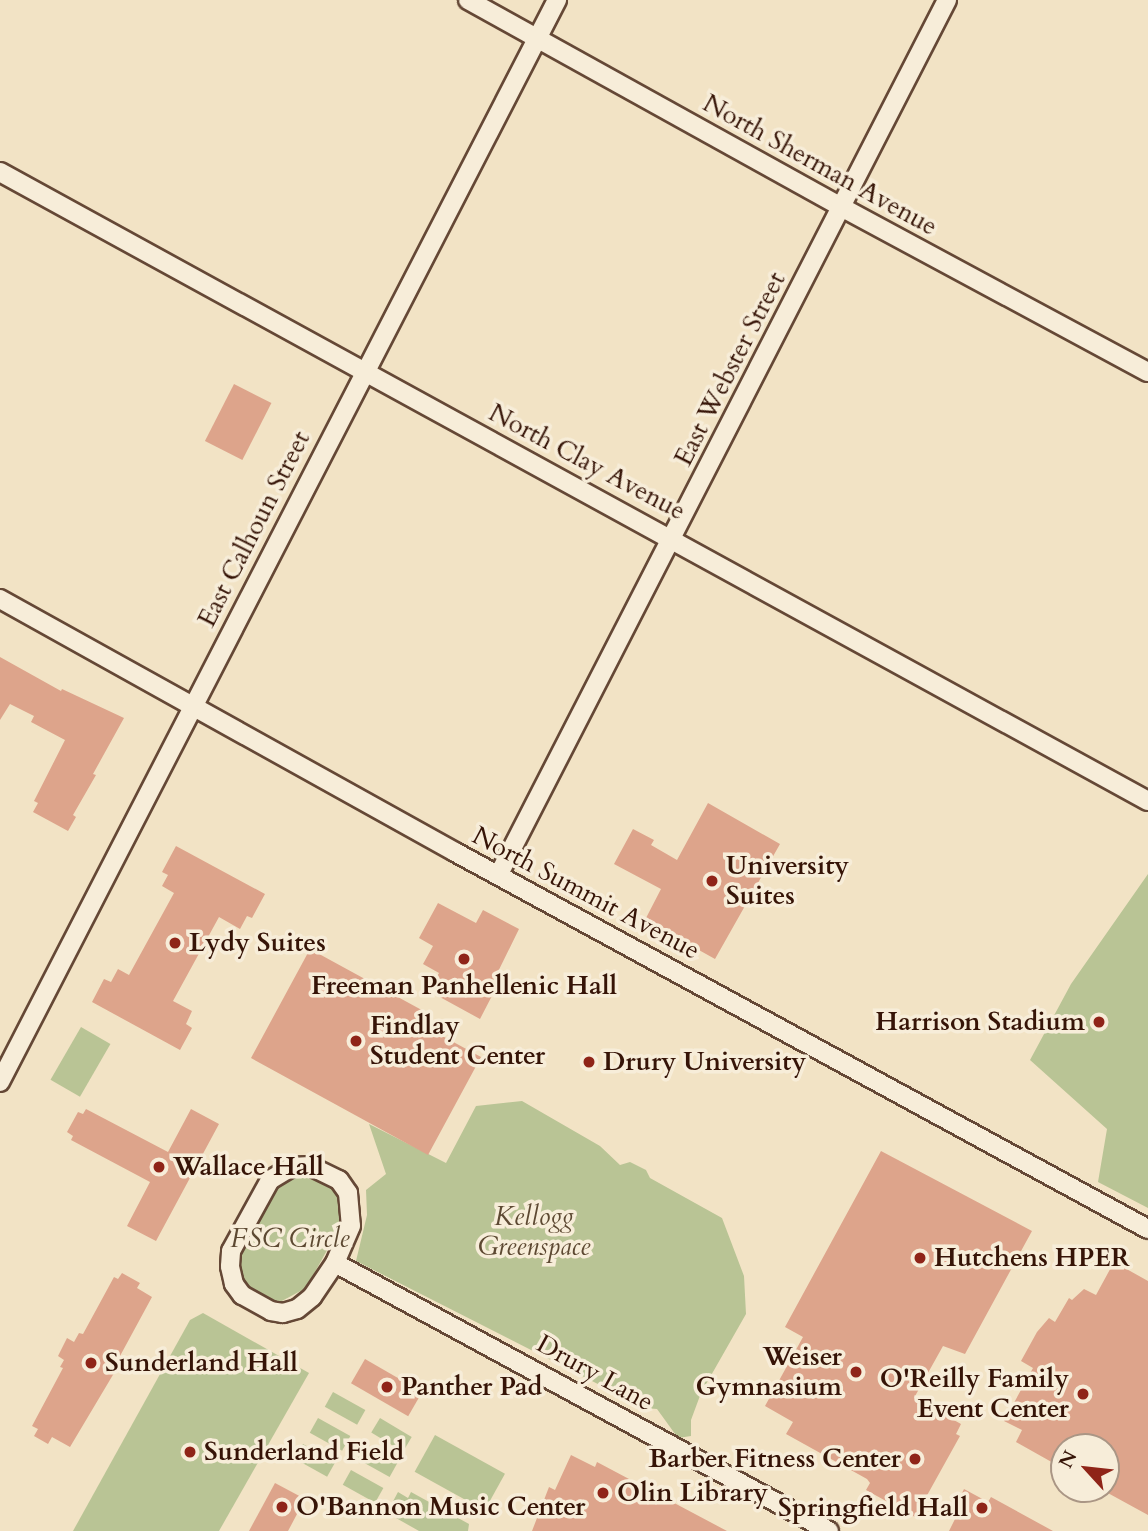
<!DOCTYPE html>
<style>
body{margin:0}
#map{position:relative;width:1148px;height:1531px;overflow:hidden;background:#f2e3c5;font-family:Cardo,serif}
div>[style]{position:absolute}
.green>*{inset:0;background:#b9c495;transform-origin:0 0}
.building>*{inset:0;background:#dda48b;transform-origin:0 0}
.roads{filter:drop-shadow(2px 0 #654836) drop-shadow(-2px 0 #654836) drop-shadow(0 2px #654836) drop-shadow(0 -2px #654836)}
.minor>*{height:18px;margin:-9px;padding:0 9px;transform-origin:9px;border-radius:9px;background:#f7edd9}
.dots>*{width:19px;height:19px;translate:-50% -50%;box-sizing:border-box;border:4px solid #f7edd9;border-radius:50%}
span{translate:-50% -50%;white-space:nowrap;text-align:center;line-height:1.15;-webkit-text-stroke:7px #f7edd9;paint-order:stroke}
.street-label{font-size:26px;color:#361407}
.poi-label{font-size:26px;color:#361407;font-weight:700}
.left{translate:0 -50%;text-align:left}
.right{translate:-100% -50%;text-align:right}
.park-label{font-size:26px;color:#5d4932;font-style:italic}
.north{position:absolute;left:1050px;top:1433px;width:70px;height:70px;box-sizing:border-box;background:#f7edd9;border:2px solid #aa9685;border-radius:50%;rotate:297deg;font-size:19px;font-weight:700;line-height:28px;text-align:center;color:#361407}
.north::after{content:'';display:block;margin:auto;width:24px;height:32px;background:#8f2418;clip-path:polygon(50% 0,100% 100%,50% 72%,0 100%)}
</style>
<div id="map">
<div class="green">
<i style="clip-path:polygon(1148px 874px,1148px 1208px,1098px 1182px,1107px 1129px,1030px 1060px,1071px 984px)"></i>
<i style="left:81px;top:1027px;width:34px;height:61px;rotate:30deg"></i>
<i style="clip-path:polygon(522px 1101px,600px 1146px,620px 1165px,630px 1162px,646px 1170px,650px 1178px,722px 1218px,744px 1276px,746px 1314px,701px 1393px,691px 1420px,691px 1436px,678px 1438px,657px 1409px,645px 1408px,356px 1261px,367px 1215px,366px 1190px,386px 1174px,369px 1124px,446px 1163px,476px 1106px)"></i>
<i style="clip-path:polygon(304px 1175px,314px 1175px,337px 1191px,342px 1212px,340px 1227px,306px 1288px,280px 1302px,265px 1300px,252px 1293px,241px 1276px,241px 1252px,279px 1185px,290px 1177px)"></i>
<i style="clip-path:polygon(203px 1313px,309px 1373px,219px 1531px,73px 1531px,190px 1320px)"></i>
<i style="left:333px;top:1392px;width:37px;height:17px;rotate:29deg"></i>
<i style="left:318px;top:1418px;width:37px;height:17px;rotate:29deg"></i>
<i style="left:380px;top:1418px;width:37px;height:17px;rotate:31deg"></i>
<i style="left:435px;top:1435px;width:80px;height:42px;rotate:29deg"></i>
<i style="left:303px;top:1444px;width:37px;height:17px;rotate:29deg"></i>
<i style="left:365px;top:1445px;width:37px;height:16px;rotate:29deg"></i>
<i style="left:351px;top:1470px;width:37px;height:17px;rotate:29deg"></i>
<i style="clip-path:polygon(398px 1492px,408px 1498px,411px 1492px,469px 1524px,468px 1531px,419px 1531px,396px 1518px,399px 1512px,390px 1507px)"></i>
</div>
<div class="building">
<i style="left:234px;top:384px;width:42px;height:64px;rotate:27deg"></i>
<i style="clip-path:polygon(0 657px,61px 691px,62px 689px,124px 718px,93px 774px,96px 775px,73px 815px,76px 817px,68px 831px,33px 812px,38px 803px,34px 801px,65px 740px,31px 722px,34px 716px,10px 704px,0 720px)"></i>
<i style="clip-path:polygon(708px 803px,780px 844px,715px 959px,645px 920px,661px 889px,614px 864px,633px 829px,654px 840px,651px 845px,677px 860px)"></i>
<i style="clip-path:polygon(176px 846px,265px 894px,252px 918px,247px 916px,240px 929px,219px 917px,173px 1001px,192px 1011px,186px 1024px,192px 1028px,180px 1050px,92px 1002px,104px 979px,111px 982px,118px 969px,129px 975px,174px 893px,162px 886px,168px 875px,162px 872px)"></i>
<i style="clip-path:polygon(438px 903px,476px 923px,483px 910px,519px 929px,490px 988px,495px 990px,480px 1019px,438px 996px,445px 983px,436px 978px,439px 973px,423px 964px,433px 946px,419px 938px)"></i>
<i style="clip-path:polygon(310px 949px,429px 1014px,422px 1025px,481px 1057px,428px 1155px,251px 1058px)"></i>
<i style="clip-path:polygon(86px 1109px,168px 1152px,191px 1109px,219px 1124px,156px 1241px,127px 1226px,150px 1182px,71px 1140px,73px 1136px,67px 1132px,78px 1112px,83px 1114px)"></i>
<i style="clip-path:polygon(881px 1151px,1032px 1231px,965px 1354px,943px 1346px,914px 1398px,961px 1424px,956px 1434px,960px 1436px,915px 1517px,866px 1490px,870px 1483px,867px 1479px,786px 1434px,793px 1422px,765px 1406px,803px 1337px,785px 1327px)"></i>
<i style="clip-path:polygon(1114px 1262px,1148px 1281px,1148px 1515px,1106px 1492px,1106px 1447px,1064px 1447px,1064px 1469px,1016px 1442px,1022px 1430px,1004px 1421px,1033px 1368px,1021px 1361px,1037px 1332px,1049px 1318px,1055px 1322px,1069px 1298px,1072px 1300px,1084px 1289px,1096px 1295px)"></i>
<i style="clip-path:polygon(122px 1273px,140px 1283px,137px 1288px,152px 1297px,120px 1356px,123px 1358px,70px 1447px,52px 1437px,48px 1444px,34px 1436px,38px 1429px,32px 1426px,63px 1368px,60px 1367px,64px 1360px,58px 1356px,67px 1338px,74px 1342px,79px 1333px,83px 1334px,114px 1277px,118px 1279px)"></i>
<i style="left:365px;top:1359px;width:66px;height:28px;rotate:30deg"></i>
<i style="clip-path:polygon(571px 1455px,595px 1467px,597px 1462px,727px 1531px,532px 1531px,549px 1487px,555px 1490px)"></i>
<i style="clip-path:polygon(275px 1483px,305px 1499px,288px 1531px,249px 1531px)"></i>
<i style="clip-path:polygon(964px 1489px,988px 1502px,991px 1497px,1053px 1531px,949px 1531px,958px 1513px,953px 1511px)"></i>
</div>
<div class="roads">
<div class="minor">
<i style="left:468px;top:0;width:429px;rotate:29deg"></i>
<i style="left:843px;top:208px;width:346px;rotate:28.3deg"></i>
<i style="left:0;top:172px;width:1309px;rotate:28.72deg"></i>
<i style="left:0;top:599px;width:521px;rotate:29.08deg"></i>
<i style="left:455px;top:852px;width:789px;rotate:28.55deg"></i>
<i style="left:499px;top:874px;width:982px;rotate:-62.86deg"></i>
<i style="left:0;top:1082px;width:1217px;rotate:-62.76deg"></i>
<i style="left:310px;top:1166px;width:32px;rotate:26deg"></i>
<i style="left:339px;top:1180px;width:16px;rotate:55deg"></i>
<i style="left:348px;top:1193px;width:33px;rotate:85deg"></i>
<i style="left:351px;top:1226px;width:40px;rotate:113.4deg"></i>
<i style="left:335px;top:1263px;width:41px;rotate:124.1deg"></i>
<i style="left:312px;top:1297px;width:19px;rotate:141deg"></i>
<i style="left:297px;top:1309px;width:15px;rotate:164deg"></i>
<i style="left:283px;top:1313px;width:12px;rotate:-171deg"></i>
<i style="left:271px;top:1311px;width:33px;rotate:-151deg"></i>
<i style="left:242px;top:1295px;width:14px;rotate:-126deg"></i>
<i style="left:234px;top:1284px;width:18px;rotate:-103deg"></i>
<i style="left:230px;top:1266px;width:15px;rotate:-86deg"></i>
<i style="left:231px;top:1251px;width:81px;rotate:-61.2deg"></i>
<i style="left:270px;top:1180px;width:26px;rotate:-31deg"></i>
<i style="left:292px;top:1167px;width:18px;rotate:-3deg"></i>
<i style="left:335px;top:1263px;width:562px;rotate:28.48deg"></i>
</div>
</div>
<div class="dots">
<i style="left:712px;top:881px;background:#8f2418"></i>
<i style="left:175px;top:943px;background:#8f2418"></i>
<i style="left:464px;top:959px;background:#8f2418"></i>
<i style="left:1099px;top:1022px;background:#8f2418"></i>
<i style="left:356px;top:1041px;background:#8f2418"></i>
<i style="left:589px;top:1062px;background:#8f2418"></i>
<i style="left:159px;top:1167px;background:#8f2418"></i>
<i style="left:920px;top:1258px;background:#8f2418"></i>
<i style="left:91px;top:1363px;background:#8f2418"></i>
<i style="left:856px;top:1372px;background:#8f2418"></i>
<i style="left:387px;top:1387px;background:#8f2418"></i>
<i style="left:1083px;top:1394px;background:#8f2418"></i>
<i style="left:190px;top:1452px;background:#8f2418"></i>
<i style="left:915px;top:1459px;background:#8f2418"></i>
<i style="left:603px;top:1493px;background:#8f2418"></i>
<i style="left:282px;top:1507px;background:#8f2418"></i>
<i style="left:982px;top:1508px;background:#8f2418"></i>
</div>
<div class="street-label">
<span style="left:820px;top:165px;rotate:29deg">North Sherman Avenue</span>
<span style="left:730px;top:369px;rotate:-63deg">East Webster Street</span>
<span style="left:587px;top:462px;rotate:28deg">North Clay Avenue</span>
<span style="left:254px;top:529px;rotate:-63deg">East Calhoun Street</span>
<span style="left:586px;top:893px;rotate:28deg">North Summit Avenue</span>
<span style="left:595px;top:1373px;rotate:29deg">Drury Lane</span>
</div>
<div class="poi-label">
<span class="left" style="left:726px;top:881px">University<br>Suites</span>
<span class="left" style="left:189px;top:943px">Lydy Suites</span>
<span style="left:464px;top:986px">Freeman Panhellenic Hall</span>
<span class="right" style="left:1085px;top:1022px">Harrison Stadium</span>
<span class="left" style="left:370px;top:1041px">Findlay<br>Student Center</span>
<span class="left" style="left:603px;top:1062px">Drury University</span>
<span class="left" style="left:173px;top:1167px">Wallace Hall</span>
<span class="left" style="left:934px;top:1258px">Hutchens HPER</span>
<span class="right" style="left:842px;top:1372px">Weiser<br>Gymnasium</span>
<span class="left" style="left:105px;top:1363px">Sunderland Hall</span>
<span class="right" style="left:1069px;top:1394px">O'Reilly Family<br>Event Center</span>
<span class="left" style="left:401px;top:1387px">Panther Pad</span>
<span class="left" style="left:204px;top:1452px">Sunderland Field</span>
<span class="right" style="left:901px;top:1459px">Barber Fitness Center</span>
<span class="left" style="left:617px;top:1493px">Olin Library</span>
<span class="left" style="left:296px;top:1507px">O'Bannon Music Center</span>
<span class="right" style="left:968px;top:1508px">Springfield Hall</span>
</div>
<div class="park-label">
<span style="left:534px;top:1232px">Kellogg<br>Greenspace</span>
<span style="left:290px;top:1239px">FSC Circle</span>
</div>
<div class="north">N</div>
</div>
